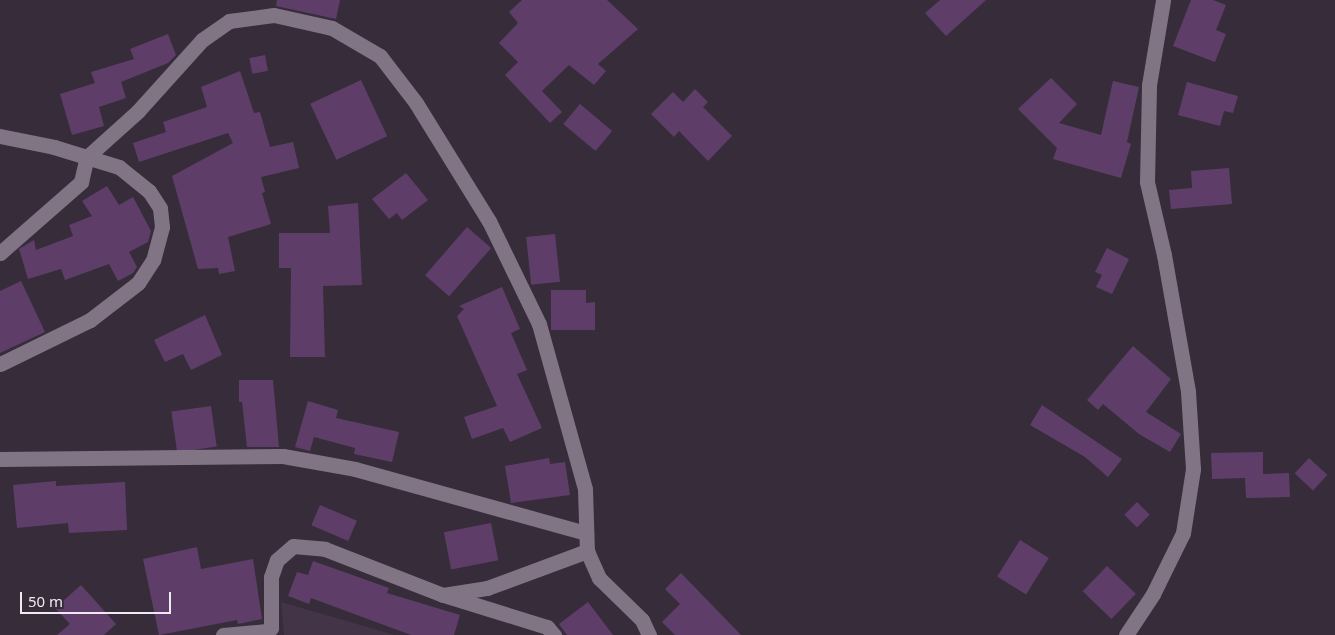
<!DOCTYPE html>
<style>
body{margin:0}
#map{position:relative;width:1335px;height:635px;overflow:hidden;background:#362c3a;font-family:"Noto Sans",sans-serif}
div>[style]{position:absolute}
.built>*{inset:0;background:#433447}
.building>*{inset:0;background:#5e3e69;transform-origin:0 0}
.street>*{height:15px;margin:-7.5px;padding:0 7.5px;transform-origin:7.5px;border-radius:7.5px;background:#817585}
span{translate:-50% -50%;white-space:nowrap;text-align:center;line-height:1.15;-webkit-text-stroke:5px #362c3a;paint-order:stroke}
.scale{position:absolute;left:20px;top:592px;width:151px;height:22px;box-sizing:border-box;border:2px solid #f0e9f2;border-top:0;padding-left:6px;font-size:15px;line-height:18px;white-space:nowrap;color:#f0e9f2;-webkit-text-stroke:4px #362c3a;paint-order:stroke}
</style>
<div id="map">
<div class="built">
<i style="clip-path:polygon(281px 602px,395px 635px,284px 635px)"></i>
</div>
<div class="building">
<i style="clip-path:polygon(277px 0,340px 0,336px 19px,276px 6px)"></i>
<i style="clip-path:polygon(522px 0,607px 0,638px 29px,598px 64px,606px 71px,594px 85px,569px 65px,542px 91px,562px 112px,550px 123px,505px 75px,518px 62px,499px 43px,518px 23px,509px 12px)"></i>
<i style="clip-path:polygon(940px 0,986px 0,946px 36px,925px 13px)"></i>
<i style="clip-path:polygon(1191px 0,1213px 0,1226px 5px,1216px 30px,1226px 34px,1215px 62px,1173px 46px)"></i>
<i style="clip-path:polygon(168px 34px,176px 55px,168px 63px,121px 82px,126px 98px,99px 107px,104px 126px,72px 135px,60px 94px,95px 83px,91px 72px,134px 59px,130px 49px)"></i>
<i style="left:265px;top:55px;width:16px;height:16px;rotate:79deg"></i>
<i style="clip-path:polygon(240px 71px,254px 113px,260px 112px,270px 147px,293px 142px,299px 168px,261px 177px,265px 192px,262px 193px,271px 224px,228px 237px,235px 271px,219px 274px,218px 268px,198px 269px,172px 176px,233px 143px,228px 133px,139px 162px,133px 143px,166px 132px,163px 122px,207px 107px,201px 87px)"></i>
<i style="clip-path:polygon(1051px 78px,1077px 104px,1059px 123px,1101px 135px,1113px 81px,1139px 87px,1127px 142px,1131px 144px,1121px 178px,1053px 159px,1057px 148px,1018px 109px)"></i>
<i style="left:361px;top:80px;width:62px;height:56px;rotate:65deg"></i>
<i style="clip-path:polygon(1187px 82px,1238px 96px,1233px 113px,1224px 111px,1220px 126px,1178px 115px)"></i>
<i style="clip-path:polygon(695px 89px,708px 102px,703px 107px,732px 136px,708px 161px,679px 131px,674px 137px,651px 114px,673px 92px,683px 102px)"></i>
<i style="left:580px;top:104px;width:42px;height:26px;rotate:40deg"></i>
<i style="clip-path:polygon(1229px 168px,1232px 204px,1171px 209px,1169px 190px,1192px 188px,1191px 171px)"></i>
<i style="clip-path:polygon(406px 173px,428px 200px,402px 220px,397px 213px,389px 219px,372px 199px)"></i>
<i style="clip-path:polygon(107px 186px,119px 205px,133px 197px,151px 231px,148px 242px,129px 252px,137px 267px,133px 273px,118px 281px,109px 264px,65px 280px,61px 269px,28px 279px,19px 249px,34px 240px,36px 250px,73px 236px,69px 225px,92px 216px,82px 201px)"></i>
<i style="clip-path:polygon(358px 203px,362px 285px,323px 286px,325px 357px,290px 357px,291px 268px,279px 268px,279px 233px,330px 233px,328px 206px)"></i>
<i style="left:467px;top:227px;width:32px;height:64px;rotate:41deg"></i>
<i style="left:555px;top:234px;width:48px;height:29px;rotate:84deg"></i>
<i style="clip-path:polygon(1107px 248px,1129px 259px,1112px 294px,1096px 287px,1102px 275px,1095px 272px)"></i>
<i style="clip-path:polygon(21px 281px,45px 332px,0 353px,0 291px)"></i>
<i style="clip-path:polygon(502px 287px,520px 329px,511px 333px,527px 370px,517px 374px,542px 428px,510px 442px,503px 428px,472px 439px,464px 417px,497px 406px,457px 316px,464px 309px,459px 306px)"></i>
<i style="clip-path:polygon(551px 290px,586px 290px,586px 303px,595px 302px,595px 330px,551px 330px)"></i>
<i style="clip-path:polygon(205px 315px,222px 355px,191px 370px,183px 354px,165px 362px,154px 340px)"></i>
<i style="clip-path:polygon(1133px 346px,1171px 379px,1146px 412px,1181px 434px,1170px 452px,1139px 434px,1103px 404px,1098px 410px,1087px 400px)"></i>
<i style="clip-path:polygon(239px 380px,273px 380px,279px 447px,247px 447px,242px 402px,239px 402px)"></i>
<i style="clip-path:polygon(308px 401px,338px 410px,336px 418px,399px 432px,392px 462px,354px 454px,355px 448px,314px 437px,310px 451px,295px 447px)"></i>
<i style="clip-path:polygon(1042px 405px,1122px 459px,1108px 477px,1085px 457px,1030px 425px)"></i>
<i style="left:211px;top:406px;width:41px;height:40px;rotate:82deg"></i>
<i style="clip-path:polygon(1263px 452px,1263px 474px,1289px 473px,1290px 497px,1246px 498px,1245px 478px,1212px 479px,1211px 453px)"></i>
<i style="clip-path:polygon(549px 458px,550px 464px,565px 462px,570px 495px,511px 503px,505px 466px)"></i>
<i style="left:1309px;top:458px;width:25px;height:21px;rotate:43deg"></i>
<i style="clip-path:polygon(56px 481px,56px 486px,125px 482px,127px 530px,69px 533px,68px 523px,17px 528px,13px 485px)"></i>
<i style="left:1137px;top:502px;width:18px;height:18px;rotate:45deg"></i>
<i style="left:320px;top:505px;width:40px;height:22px;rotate:23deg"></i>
<i style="left:491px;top:523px;width:38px;height:48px;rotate:79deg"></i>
<i style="left:1020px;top:540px;width:34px;height:43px;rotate:32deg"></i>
<i style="clip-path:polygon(197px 547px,201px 569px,253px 559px,262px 619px,238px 624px,237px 620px,159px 635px,143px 559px)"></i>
<i style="clip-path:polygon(313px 561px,389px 588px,387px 593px,460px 615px,454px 635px,411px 635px,311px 598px,309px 604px,288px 596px,297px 572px,308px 575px)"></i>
<i style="left:1107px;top:566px;width:40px;height:35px;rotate:44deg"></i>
<i style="clip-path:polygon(681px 573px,741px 635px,675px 635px,662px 622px,680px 604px,665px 589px)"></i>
<i style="clip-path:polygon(81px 585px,116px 624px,104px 635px,57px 635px,70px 624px,55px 608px)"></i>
<i style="clip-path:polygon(588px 602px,613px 635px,567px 635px,559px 624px)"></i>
</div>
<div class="street">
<i style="left:0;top:136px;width:55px;rotate:11.5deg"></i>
<i style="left:54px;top:147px;width:68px;rotate:17.1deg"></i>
<i style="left:119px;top:167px;width:38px;rotate:39deg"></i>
<i style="left:149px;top:191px;width:20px;rotate:57deg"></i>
<i style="left:160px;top:208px;width:19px;rotate:84deg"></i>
<i style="left:162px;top:227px;width:34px;rotate:105deg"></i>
<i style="left:153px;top:260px;width:27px;rotate:123deg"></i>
<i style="left:138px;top:283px;width:61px;rotate:142.4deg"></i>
<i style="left:90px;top:320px;width:100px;rotate:153.9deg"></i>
<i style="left:0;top:253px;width:108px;rotate:-41.2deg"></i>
<i style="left:81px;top:182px;width:26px;rotate:-77deg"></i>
<i style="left:87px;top:157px;width:69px;rotate:-42deg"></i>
<i style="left:138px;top:111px;width:96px;rotate:-48deg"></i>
<i style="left:202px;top:40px;width:33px;rotate:-35deg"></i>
<i style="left:229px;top:21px;width:45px;rotate:-7.6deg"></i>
<i style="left:274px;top:15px;width:59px;rotate:12.6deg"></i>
<i style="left:332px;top:28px;width:56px;rotate:30.3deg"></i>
<i style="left:380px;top:56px;width:59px;rotate:52.5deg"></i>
<i style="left:416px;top:103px;width:139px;rotate:58.3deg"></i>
<i style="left:489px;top:221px;width:114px;rotate:64.1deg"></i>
<i style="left:539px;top:324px;width:171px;rotate:74.4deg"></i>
<i style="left:585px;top:489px;width:62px;rotate:88.2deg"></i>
<i style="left:587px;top:551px;width:30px;rotate:66deg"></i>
<i style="left:599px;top:578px;width:60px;rotate:44.3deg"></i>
<i style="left:642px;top:620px;width:17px;rotate:65deg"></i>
<i style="left:0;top:459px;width:283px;rotate:-0.6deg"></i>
<i style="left:283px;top:456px;width:73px;rotate:10.2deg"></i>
<i style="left:355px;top:469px;width:240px;rotate:15.5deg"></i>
<i style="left:447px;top:596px;width:105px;rotate:17.2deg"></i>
<i style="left:547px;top:627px;width:11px;rotate:49deg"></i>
<i style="left:223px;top:635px;width:44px;rotate:-5.2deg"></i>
<i style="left:267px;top:631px;width:5px;rotate:-37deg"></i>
<i style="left:271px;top:628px;width:51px;rotate:-90deg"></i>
<i style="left:271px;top:577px;width:18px;rotate:-71deg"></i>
<i style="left:277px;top:560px;width:21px;rotate:-41deg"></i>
<i style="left:293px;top:546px;width:32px;rotate:5deg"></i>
<i style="left:325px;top:549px;width:127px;rotate:21.3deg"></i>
<i style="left:443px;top:595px;width:45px;rotate:-9deg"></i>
<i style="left:487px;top:588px;width:107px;rotate:-20.3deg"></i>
<i style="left:1126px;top:635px;width:49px;rotate:-56.6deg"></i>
<i style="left:1153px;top:594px;width:68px;rotate:-63.8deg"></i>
<i style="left:1183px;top:533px;width:65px;rotate:-81.1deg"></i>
<i style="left:1193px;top:469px;width:78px;rotate:-93.7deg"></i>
<i style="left:1188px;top:391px;width:138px;rotate:-100deg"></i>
<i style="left:1164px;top:255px;width:75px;rotate:-103.1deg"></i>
<i style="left:1147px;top:182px;width:97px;rotate:-88.8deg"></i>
<i style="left:1149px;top:85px;width:86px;rotate:-80.6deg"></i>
</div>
<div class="scale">50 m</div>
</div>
